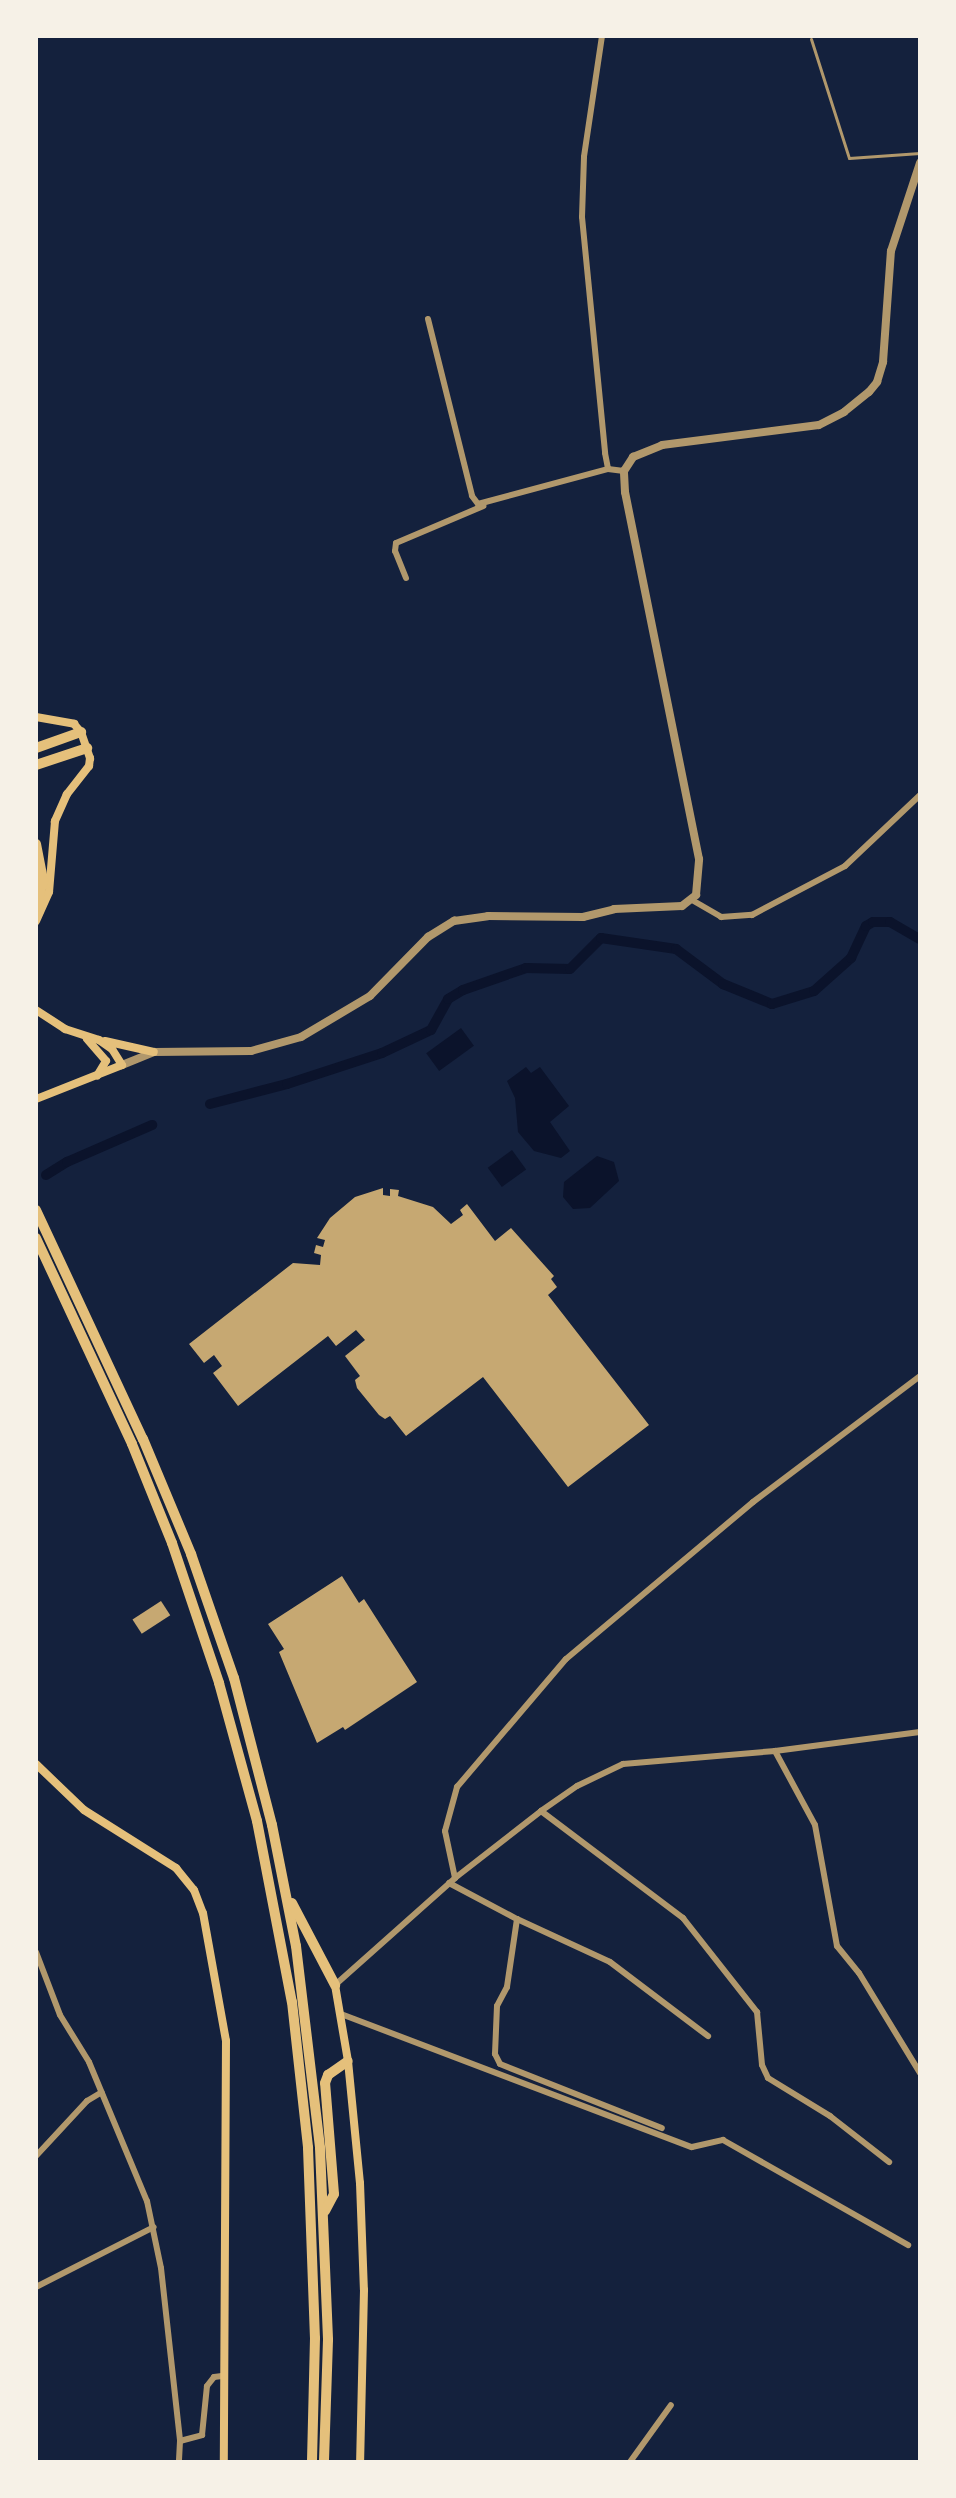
<!DOCTYPE html>
<style>
body{margin:0}
#map{position:relative;width:956px;height:2498px;overflow:hidden;background:#14213d;font-family:"Titillium Web",sans-serif}
div>[style]{position:absolute}
.water>*{inset:0;background:#0b132b;transform-origin:0 0}
.canal>*{height:10px;margin:-5px;padding:0 5px;transform-origin:5px;border-radius:5px;background:#0b132b}
.building>*{inset:0;background:#c6a872;transform-origin:0 0}
.service>*{height:3px;margin:-1.5px;padding:0 1.5px;transform-origin:1.5px;border-radius:1.5px;background:#b1986c}
.minor>*{height:6px;margin:-3px;padding:0 3px;transform-origin:3px;border-radius:3px;background:#b1986c}
.tertiary>*{height:8px;margin:-4px;padding:0 4px;transform-origin:4px;border-radius:4px;background:#b1986c}
.secondary>*{height:8px;margin:-4px;padding:0 4px;transform-origin:4px;border-radius:4px;background:#e5c07b}
.trunk>*{height:10px;margin:-5px;padding:0 5px;transform-origin:5px;border-radius:5px;background:#e5c07b}
.motorway>*{height:10px;margin:-5px;padding:0 5px;transform-origin:5px;border-radius:5px;background:#e5c07b}
span{translate:-50% -50%;white-space:nowrap;text-align:center;line-height:1.15;-webkit-text-stroke:4.5px #f6f1e7;paint-order:stroke}
.frame{position:absolute;inset:0;border:38px solid #f6f1e7;pointer-events:none}
</style>
<div id="map">
<div class="water">
<i style="left:461px;top:1028px;width:22px;height:43px;rotate:54deg"></i>
<i style="clip-path:polygon(526px 1067px,531px 1073px,540px 1067px,569px 1106px,550px 1122px,570px 1151px,561px 1158px,534px 1151px,518px 1132px,515px 1098px,507px 1081px)"></i>
<i style="left:512px;top:1150px;width:24px;height:30px;rotate:54deg"></i>
<i style="clip-path:polygon(597px 1156px,614px 1162px,619px 1181px,590px 1208px,573px 1209px,563px 1197px,564px 1182px)"></i>
</div>
<div class="canal">
<i style="left:210px;top:1104px;width:80px;rotate:-14.6deg"></i>
<i style="left:287px;top:1084px;width:100px;rotate:-18.1deg"></i>
<i style="left:382px;top:1053px;width:54px;rotate:-25.1deg"></i>
<i style="left:431px;top:1030px;width:35px;rotate:-61deg"></i>
<i style="left:448px;top:999px;width:17px;rotate:-31deg"></i>
<i style="left:463px;top:990px;width:67px;rotate:-19.2deg"></i>
<i style="left:526px;top:968px;width:44px;rotate:1.3deg"></i>
<i style="left:570px;top:969px;width:44px;rotate:-45deg"></i>
<i style="left:601px;top:938px;width:76px;rotate:8.3deg"></i>
<i style="left:676px;top:949px;width:59px;rotate:36.7deg"></i>
<i style="left:723px;top:984px;width:53px;rotate:22.2deg"></i>
<i style="left:772px;top:1004px;width:44px;rotate:-17.2deg"></i>
<i style="left:814px;top:991px;width:50px;rotate:-41.7deg"></i>
<i style="left:851px;top:958px;width:35px;rotate:-65deg"></i>
<i style="left:866px;top:926px;width:8px;rotate:-30deg"></i>
<i style="left:873px;top:922px;width:17px"></i>
<i style="left:890px;top:922px;width:34px;rotate:30deg"></i>
<i style="left:46px;top:1175px;width:25px;rotate:-32deg"></i>
<i style="left:67px;top:1162px;width:93px;rotate:-23.5deg"></i>
</div>
<div class="building">
<i style="clip-path:polygon(383px 1188px,383px 1195px,390px 1196px,390px 1189px,399px 1190px,398px 1196px,433px 1207px,451px 1224px,463px 1215px,460px 1210px,467px 1204px,495px 1241px,511px 1228px,554px 1276px,551px 1279px,557px 1287px,548px 1295px,649px 1425px,568px 1487px,483px 1377px,406px 1436px,390px 1416px,385px 1419px,379px 1415px,357px 1388px,355px 1380px,360px 1376px,345px 1356px,365px 1340px,356px 1330px,336px 1346px,328px 1336px,238px 1406px,213px 1373px,222px 1366px,214px 1355px,204px 1363px,189px 1344px,293px 1263px,320px 1265px,321px 1255px,314px 1253px,316px 1245px,323px 1247px,325px 1240px,317px 1238px,330px 1218px,355px 1197px)"></i>
<i style="clip-path:polygon(342px 1576px,359px 1603px,364px 1599px,417px 1682px,345px 1730px,343px 1727px,317px 1743px,279px 1652px,284px 1649px,268px 1624px)"></i>
<i style="left:161px;top:1601px;width:17px;height:34px;rotate:57deg"></i>
</div>
<div class="service">
<i style="left:811px;top:39px;width:125px;rotate:72.3deg"></i>
<i style="left:849px;top:158px;width:71px;rotate:-4deg"></i>
</div>
<div class="minor">
<i style="left:602px;top:36px;width:122px;rotate:98.5deg"></i>
<i style="left:584px;top:157px;width:60px;rotate:91.9deg"></i>
<i style="left:582px;top:217px;width:237px;rotate:84.4deg"></i>
<i style="left:605px;top:453px;width:16px;rotate:79deg"></i>
<i style="left:608px;top:469px;width:16px;rotate:7deg"></i>
<i style="left:428px;top:319px;width:182px;rotate:76deg"></i>
<i style="left:472px;top:496px;width:10px;rotate:53deg"></i>
<i style="left:478px;top:504px;width:135px;rotate:-15.1deg"></i>
<i style="left:406px;top:578px;width:29px;rotate:-112deg"></i>
<i style="left:395px;top:551px;width:8px;rotate:-83deg"></i>
<i style="left:396px;top:543px;width:95px;rotate:-23deg"></i>
<i style="left:692px;top:900px;width:34px;rotate:30deg"></i>
<i style="left:721px;top:917px;width:31px;rotate:-4deg"></i>
<i style="left:752px;top:915px;width:105px;rotate:-27.8deg"></i>
<i style="left:845px;top:866px;width:103px;rotate:-43.4deg"></i>
<i style="left:775px;top:1751px;width:84px;rotate:61.6deg"></i>
<i style="left:815px;top:1825px;width:123px;rotate:79.7deg"></i>
<i style="left:837px;top:1946px;width:35px;rotate:51deg"></i>
<i style="left:859px;top:1973px;width:117px;rotate:58.6deg"></i>
<i style="left:541px;top:1811px;width:178px;rotate:37deg"></i>
<i style="left:683px;top:1918px;width:120px;rotate:51.8deg"></i>
<i style="left:757px;top:2012px;width:53px;rotate:84.6deg"></i>
<i style="left:762px;top:2065px;width:14px;rotate:65deg"></i>
<i style="left:768px;top:2078px;width:73px;rotate:31.5deg"></i>
<i style="left:830px;top:2116px;width:75px;rotate:37.9deg"></i>
<i style="left:455px;top:1878px;width:48px;rotate:-102deg"></i>
<i style="left:445px;top:1831px;width:46px;rotate:-74.7deg"></i>
<i style="left:457px;top:1787px;width:168px;rotate:-49.6deg"></i>
<i style="left:566px;top:1659px;width:244px;rotate:-40deg"></i>
<i style="left:753px;top:1502px;width:209px;rotate:-37deg"></i>
<i style="left:449px;top:1883px;width:77px;rotate:27.9deg"></i>
<i style="left:517px;top:1919px;width:69px;rotate:98.4deg"></i>
<i style="left:507px;top:1987px;width:21px;rotate:118deg"></i>
<i style="left:497px;top:2006px;width:48px;rotate:92.4deg"></i>
<i style="left:495px;top:2054px;width:11px;rotate:63deg"></i>
<i style="left:500px;top:2064px;width:174px;rotate:21.6deg"></i>
<i style="left:517px;top:1919px;width:102px;rotate:24.8deg"></i>
<i style="left:610px;top:1962px;width:123px;rotate:37.1deg"></i>
<i style="left:36px;top:1952px;width:67px;rotate:69.1deg"></i>
<i style="left:60px;top:2015px;width:55px;rotate:58.3deg"></i>
<i style="left:89px;top:2062px;width:151px;rotate:67.4deg"></i>
<i style="left:147px;top:2201px;width:68px;rotate:78.2deg"></i>
<i style="left:161px;top:2268px;width:174px;rotate:83.7deg"></i>
<i style="left:180px;top:2441px;width:21px;rotate:93deg"></i>
<i style="left:335px;top:1985px;width:161px;rotate:-41.7deg"></i>
<i style="left:455px;top:1878px;width:109px;rotate:-37.9deg"></i>
<i style="left:541px;top:1811px;width:44px;rotate:-34.8deg"></i>
<i style="left:577px;top:1786px;width:51px;rotate:-25.6deg"></i>
<i style="left:623px;top:1764px;width:153px;rotate:-4.9deg"></i>
<i style="left:775px;top:1751px;width:146px;rotate:-7.5deg"></i>
<i style="left:341px;top:2014px;width:375px;rotate:20.8deg"></i>
<i style="left:692px;top:2147px;width:32px;rotate:-13deg"></i>
<i style="left:723px;top:2140px;width:213px;rotate:29.6deg"></i>
<i style="left:36px;top:2156px;width:75px;rotate:-47.2deg"></i>
<i style="left:87px;top:2101px;width:17px;rotate:-31deg"></i>
<i style="left:36px;top:2287px;width:132px;rotate:-27deg"></i>
<i style="left:180px;top:2441px;width:23px;rotate:-15deg"></i>
<i style="left:202px;top:2435px;width:49px;rotate:-84.2deg"></i>
<i style="left:207px;top:2386px;width:11px;rotate:-52deg"></i>
<i style="left:214px;top:2377px;width:8px;rotate:-7deg"></i>
<i style="left:630px;top:2462px;width:70px;rotate:-54.3deg"></i>
</div>
<div class="tertiary">
<i style="left:122px;top:1065px;width:35px;rotate:-22deg"></i>
<i style="left:154px;top:1052px;width:97px;rotate:-0.6deg"></i>
<i style="left:251px;top:1051px;width:52px;rotate:-15.6deg"></i>
<i style="left:301px;top:1037px;width:80px;rotate:-30.7deg"></i>
<i style="left:370px;top:996px;width:83px;rotate:-45.5deg"></i>
<i style="left:428px;top:937px;width:31px;rotate:-32deg"></i>
<i style="left:454px;top:921px;width:34px;rotate:-8deg"></i>
<i style="left:488px;top:916px;width:95px;rotate:0.6deg"></i>
<i style="left:583px;top:917px;width:32px;rotate:-14deg"></i>
<i style="left:614px;top:909px;width:68px;rotate:-2.5deg"></i>
<i style="left:682px;top:906px;width:18px;rotate:-38deg"></i>
<i style="left:696px;top:895px;width:36px;rotate:-85deg"></i>
<i style="left:699px;top:859px;width:374px;rotate:-101.4deg"></i>
<i style="left:625px;top:492px;width:21px;rotate:-93deg"></i>
<i style="left:624px;top:471px;width:17px;rotate:-57deg"></i>
<i style="left:633px;top:457px;width:31px;rotate:-22deg"></i>
<i style="left:662px;top:445px;width:158px;rotate:-7.3deg"></i>
<i style="left:819px;top:425px;width:28px;rotate:-27deg"></i>
<i style="left:844px;top:412px;width:32px;rotate:-39deg"></i>
<i style="left:869px;top:392px;width:13px;rotate:-51deg"></i>
<i style="left:877px;top:382px;width:21px;rotate:-73deg"></i>
<i style="left:883px;top:362px;width:111px;rotate:-85.9deg"></i>
<i style="left:891px;top:251px;width:93px;rotate:-71.8deg"></i>
</div>
<div class="secondary">
<i style="left:36px;top:717px;width:39px;rotate:10deg"></i>
<i style="left:74px;top:724px;width:11px;rotate:49deg"></i>
<i style="left:81px;top:732px;width:28px;rotate:71deg"></i>
<i style="left:90px;top:758px;width:8px;rotate:97deg"></i>
<i style="left:89px;top:766px;width:36px;rotate:128deg"></i>
<i style="left:67px;top:794px;width:30px;rotate:114deg"></i>
<i style="left:55px;top:821px;width:71px;rotate:94.8deg"></i>
<i style="left:49px;top:892px;width:32px;rotate:114deg"></i>
<i style="left:36px;top:1010px;width:35px;rotate:33deg"></i>
<i style="left:65px;top:1029px;width:36px;rotate:18deg"></i>
<i style="left:99px;top:1040px;width:16px;rotate:35deg"></i>
<i style="left:112px;top:1049px;width:19px;rotate:58deg"></i>
<i style="left:122px;top:1065px;width:92px;rotate:158.4deg"></i>
<i style="left:87px;top:1039px;width:29px;rotate:49deg"></i>
<i style="left:106px;top:1061px;width:17px;rotate:121deg"></i>
<i style="left:105px;top:1041px;width:50px;rotate:12.7deg"></i>
<i style="left:36px;top:1764px;width:66px;rotate:43.8deg"></i>
<i style="left:84px;top:1810px;width:109px;rotate:32.2deg"></i>
<i style="left:176px;top:1868px;width:28px;rotate:51deg"></i>
<i style="left:194px;top:1890px;width:25px;rotate:69deg"></i>
<i style="left:203px;top:1913px;width:130px;rotate:79.8deg"></i>
<i style="left:226px;top:2041px;width:421px;rotate:90.3deg"></i>
<i style="left:335px;top:1985px;width:77px;rotate:80.3deg"></i>
<i style="left:348px;top:2061px;width:123px;rotate:84.4deg"></i>
<i style="left:360px;top:2183px;width:107px;rotate:87.9deg"></i>
<i style="left:364px;top:2290px;width:172px;rotate:91.3deg"></i>
</div>
<div class="trunk">
<i style="left:36px;top:1210px;width:253px;rotate:65deg"></i>
<i style="left:143px;top:1439px;width:125px;rotate:67.3deg"></i>
<i style="left:191px;top:1554px;width:131px;rotate:70.9deg"></i>
<i style="left:234px;top:1678px;width:152px;rotate:75.5deg"></i>
<i style="left:272px;top:1825px;width:123px;rotate:78.8deg"></i>
<i style="left:296px;top:1946px;width:203px;rotate:83.2deg"></i>
<i style="left:320px;top:2148px;width:192px;rotate:87.6deg"></i>
<i style="left:328px;top:2340px;width:122px;rotate:91.9deg"></i>
<i style="left:36px;top:1238px;width:227px;rotate:65deg"></i>
<i style="left:132px;top:1444px;width:107px;rotate:68deg"></i>
<i style="left:172px;top:1543px;width:148px;rotate:71.4deg"></i>
<i style="left:219px;top:1683px;width:143px;rotate:74.6deg"></i>
<i style="left:257px;top:1821px;width:184px;rotate:79.1deg"></i>
<i style="left:292px;top:2002px;width:147px;rotate:83.7deg"></i>
<i style="left:308px;top:2148px;width:190px;rotate:87.9deg"></i>
<i style="left:315px;top:2338px;width:124px;rotate:91.4deg"></i>
<i style="left:292px;top:1903px;width:93px;rotate:62.3deg"></i>
<i style="left:325px;top:2211px;width:19px;rotate:-62deg"></i>
<i style="left:334px;top:2194px;width:111px;rotate:-94.6deg"></i>
<i style="left:325px;top:2083px;width:9px;rotate:-69deg"></i>
<i style="left:328px;top:2075px;width:24px;rotate:-35deg"></i>
</div>
<div class="motorway">
<i style="left:36px;top:748px;width:48px;rotate:-19.6deg"></i>
<i style="left:36px;top:765px;width:54px;rotate:-18.4deg"></i>
<i style="left:36px;top:844px;width:38px;rotate:79deg"></i>
<i style="left:43px;top:881px;width:27px;rotate:105deg"></i>
</div>
<div class="frame"></div>
</div>
